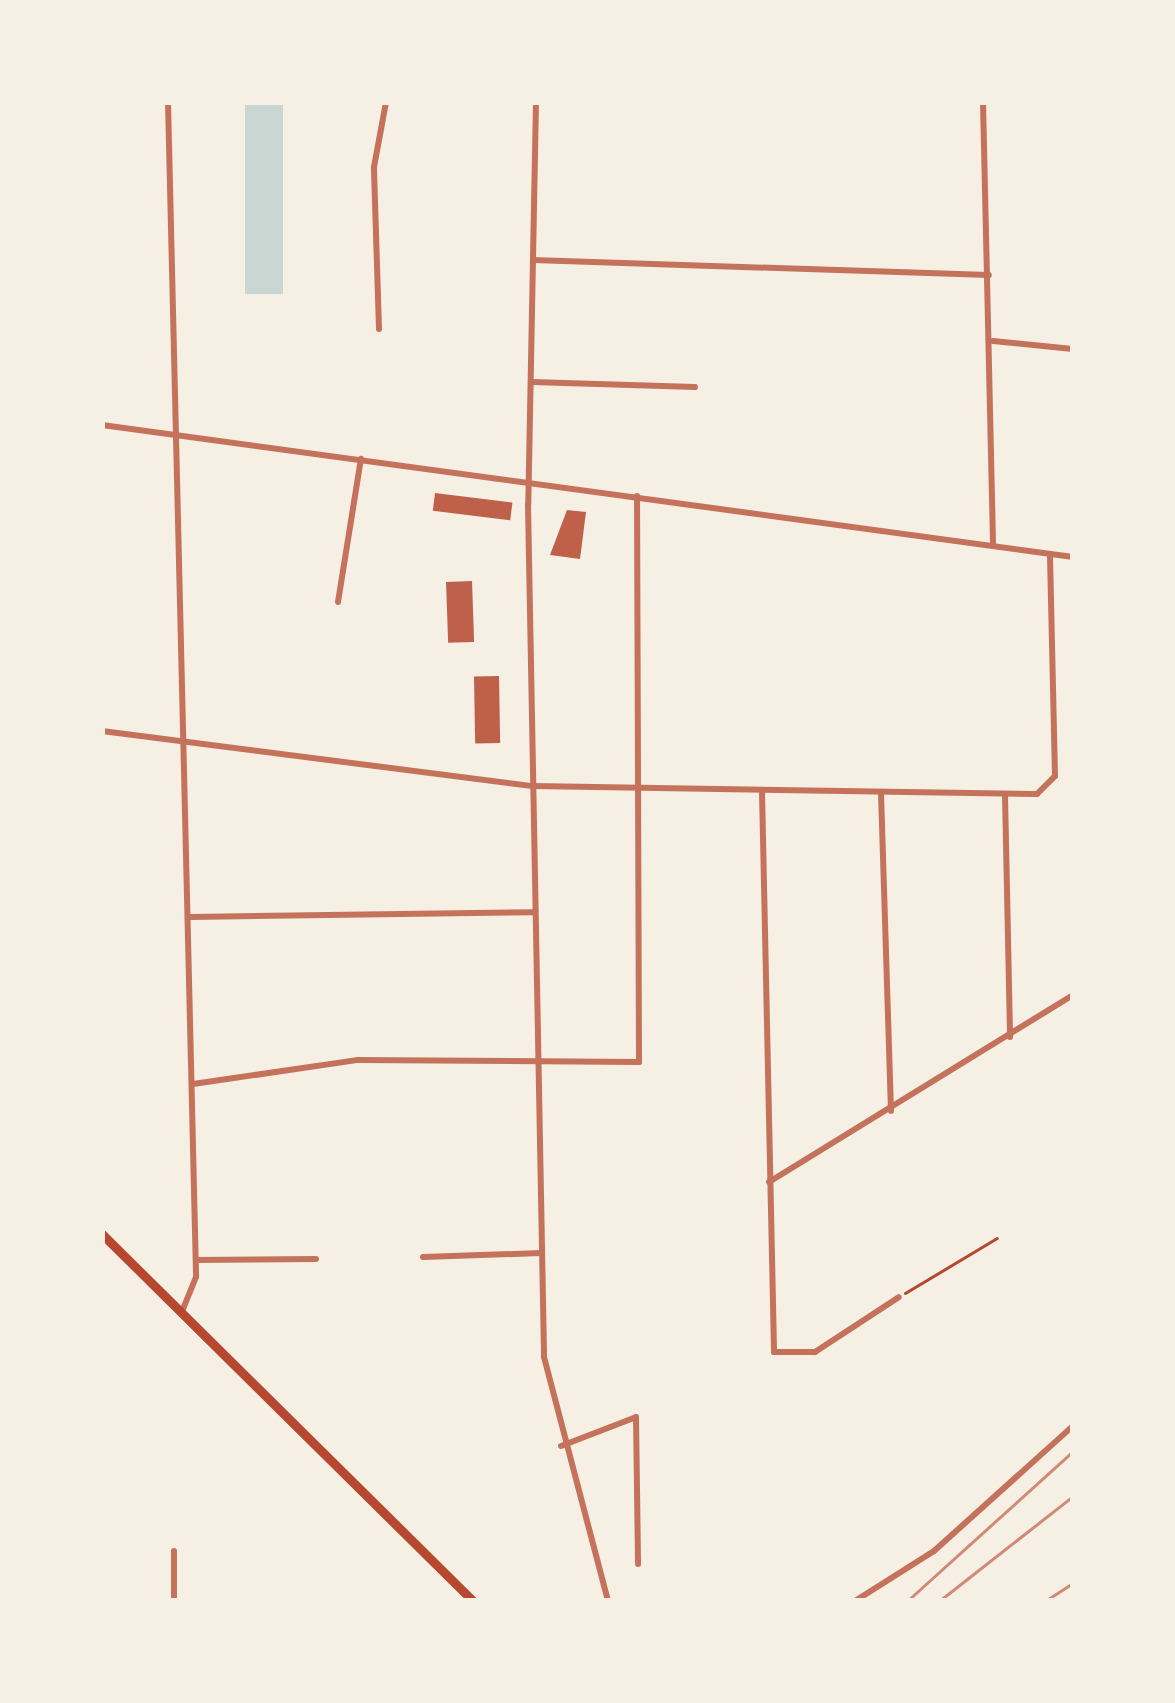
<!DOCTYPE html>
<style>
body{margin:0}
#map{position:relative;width:1175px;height:1703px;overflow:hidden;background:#f6efe4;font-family:"Golos Text",sans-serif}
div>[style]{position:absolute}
.water>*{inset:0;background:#c9d6d2;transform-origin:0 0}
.building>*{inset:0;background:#bf614a;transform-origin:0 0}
.path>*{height:3px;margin:-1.5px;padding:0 1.5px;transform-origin:1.5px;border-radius:1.5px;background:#b5482f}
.minor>*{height:6px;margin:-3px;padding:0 3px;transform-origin:3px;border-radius:3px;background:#c5725c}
.secondary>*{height:9px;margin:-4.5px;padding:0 4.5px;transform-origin:4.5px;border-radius:4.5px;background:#b5482f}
.rail>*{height:3px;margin:-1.5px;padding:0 1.5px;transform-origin:1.5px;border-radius:1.5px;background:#cf8b77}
span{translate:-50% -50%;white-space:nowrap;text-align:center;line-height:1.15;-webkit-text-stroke:12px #f6efe4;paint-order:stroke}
.frame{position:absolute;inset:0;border:105px solid #f6efe4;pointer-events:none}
</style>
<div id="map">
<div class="water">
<i style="left:245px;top:102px;width:38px;height:192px"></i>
</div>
<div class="building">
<i style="left:435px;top:493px;width:78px;height:18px;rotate:7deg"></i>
<i style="clip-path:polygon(567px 510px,586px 512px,580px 559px,550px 555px)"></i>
<i style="left:472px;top:581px;width:61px;height:26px;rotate:88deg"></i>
<i style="left:499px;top:676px;width:67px;height:25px;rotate:89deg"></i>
</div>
<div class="path">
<i style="left:905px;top:1293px;width:107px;rotate:-30.9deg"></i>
</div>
<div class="minor">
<i style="left:168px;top:102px;width:1175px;rotate:88.63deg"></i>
<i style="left:196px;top:1277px;width:38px;rotate:112deg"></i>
<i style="left:536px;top:102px;width:403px;rotate:91.1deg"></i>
<i style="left:528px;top:505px;width:852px;rotate:88.92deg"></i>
<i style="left:544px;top:1357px;width:252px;rotate:75.3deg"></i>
<i style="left:983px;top:102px;width:444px;rotate:88.7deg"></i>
<i style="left:533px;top:260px;width:456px;rotate:1.9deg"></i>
<i style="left:379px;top:329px;width:162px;rotate:-91.8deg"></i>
<i style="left:374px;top:167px;width:66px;rotate:-79.5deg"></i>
<i style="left:993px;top:341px;width:80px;rotate:5.7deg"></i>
<i style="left:532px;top:382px;width:163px;rotate:1.8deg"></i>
<i style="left:102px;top:425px;width:980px;rotate:7.74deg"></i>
<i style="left:338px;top:602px;width:145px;rotate:-80.9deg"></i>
<i style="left:102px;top:731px;width:434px;rotate:7.3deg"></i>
<i style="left:533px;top:786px;width:504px;rotate:0.91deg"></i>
<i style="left:1037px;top:794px;width:25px;rotate:-45deg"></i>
<i style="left:1055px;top:776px;width:222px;rotate:-91.3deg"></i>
<i style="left:762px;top:791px;width:561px;rotate:88.77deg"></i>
<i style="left:774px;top:1352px;width:41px"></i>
<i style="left:815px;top:1352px;width:100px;rotate:-33.2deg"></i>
<i style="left:881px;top:793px;width:318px;rotate:88.2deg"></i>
<i style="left:1005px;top:795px;width:242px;rotate:88.8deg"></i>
<i style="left:191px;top:917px;width:344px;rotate:-0.8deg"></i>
<i style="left:193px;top:1084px;width:167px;rotate:-8.3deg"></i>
<i style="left:358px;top:1060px;width:281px;rotate:0.4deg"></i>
<i style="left:639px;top:1062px;width:566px;rotate:-90.2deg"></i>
<i style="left:769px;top:1182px;width:357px;rotate:-31.6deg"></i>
<i style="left:423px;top:1257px;width:118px;rotate:-1.9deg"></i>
<i style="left:196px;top:1260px;width:120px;rotate:-0.5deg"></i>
<i style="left:561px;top:1446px;width:80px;rotate:-21.1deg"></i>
<i style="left:636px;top:1417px;width:147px;rotate:89.2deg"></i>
<i style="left:174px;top:1551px;width:50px;rotate:90deg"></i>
<i style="left:855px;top:1601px;width:93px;rotate:-32.3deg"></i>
<i style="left:934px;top:1551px;width:187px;rotate:-42deg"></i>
</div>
<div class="secondary">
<i style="left:102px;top:1234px;width:522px;rotate:44.69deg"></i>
</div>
<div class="rail">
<i style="left:907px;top:1601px;width:224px;rotate:-42.1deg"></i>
<i style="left:939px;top:1601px;width:170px;rotate:-38.1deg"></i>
<i style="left:1045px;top:1601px;width:33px;rotate:-33deg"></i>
</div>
<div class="frame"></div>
</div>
